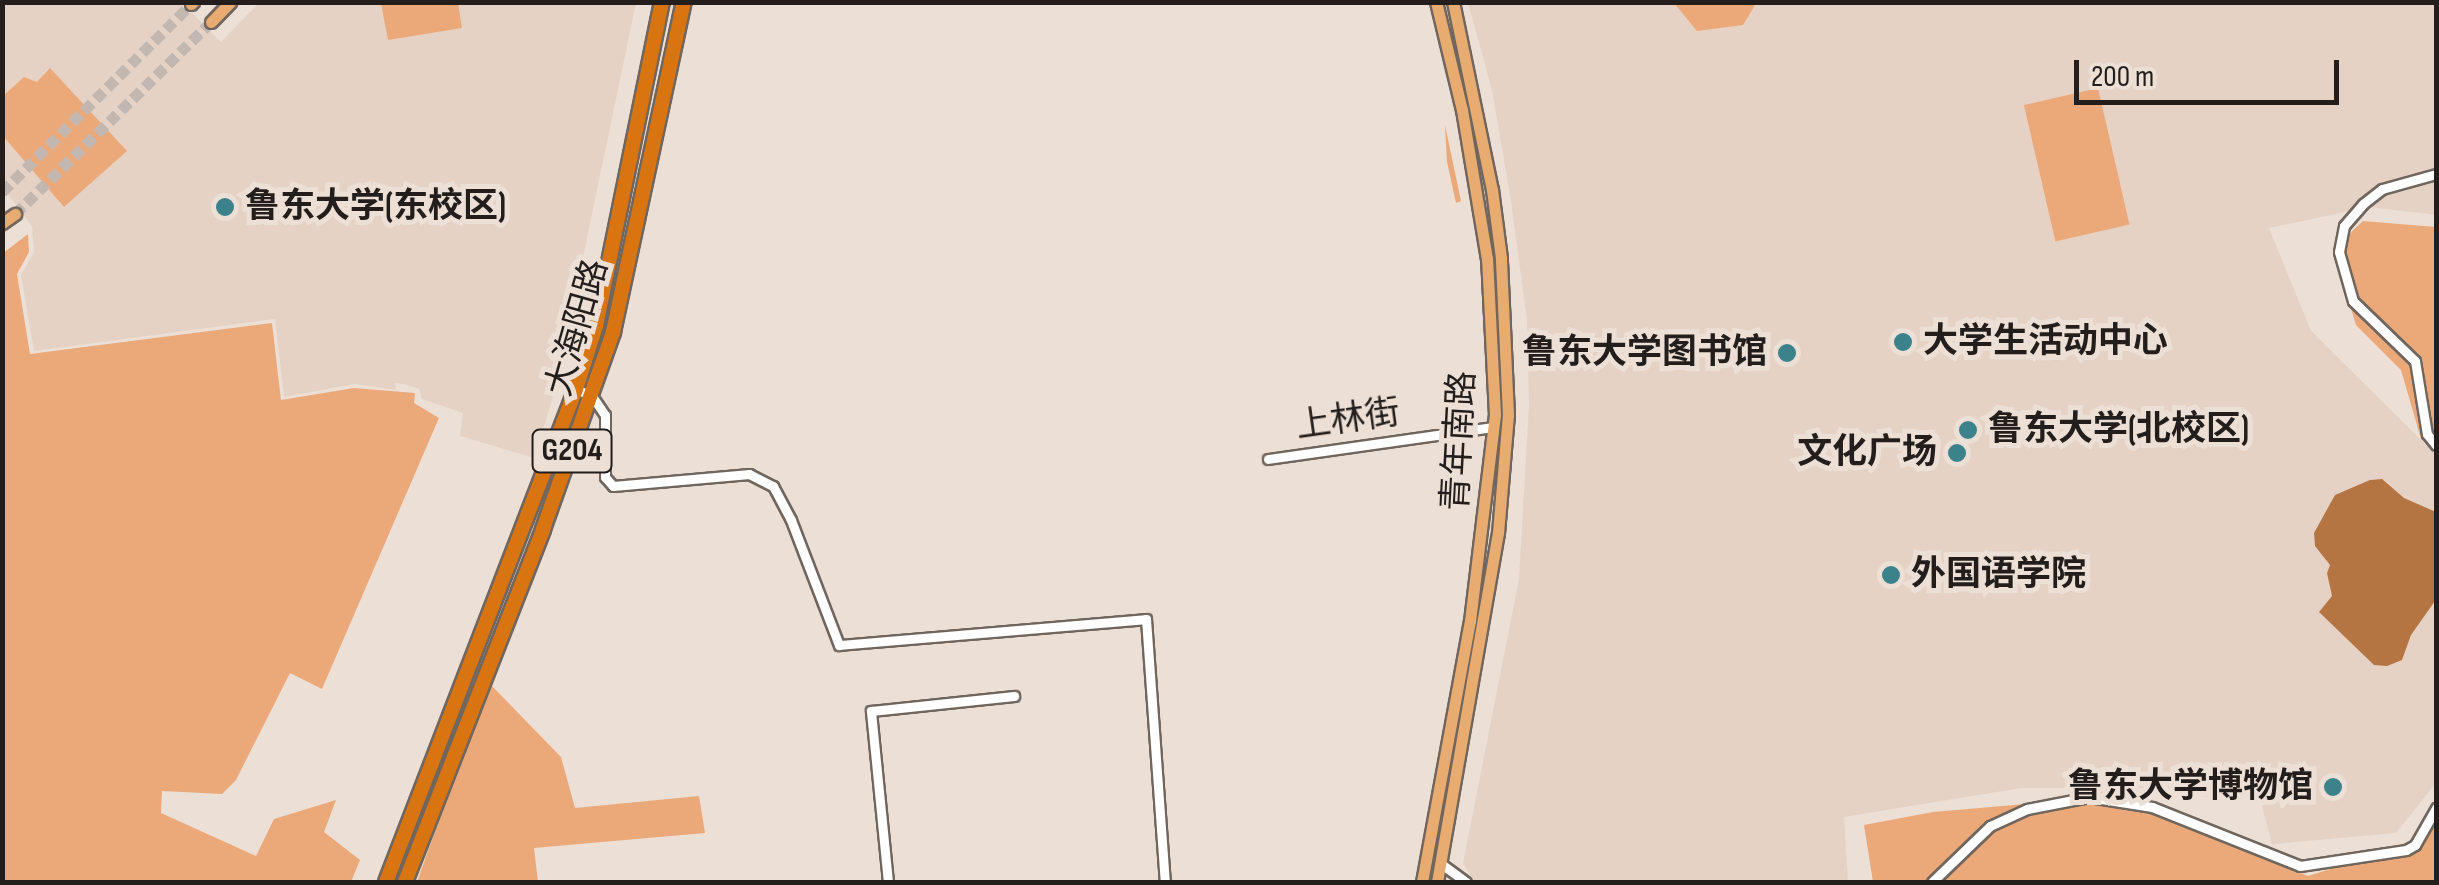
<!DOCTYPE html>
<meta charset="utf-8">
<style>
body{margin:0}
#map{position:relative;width:2439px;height:885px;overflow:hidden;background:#ebdfd6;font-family:"Sofia Sans Condensed","Noto Sans SC",sans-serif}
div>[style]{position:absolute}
.built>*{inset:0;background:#e5d2c5}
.green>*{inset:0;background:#eba97a;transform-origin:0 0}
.water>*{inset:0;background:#b57543}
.major-tunnel>*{height:11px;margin-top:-5.5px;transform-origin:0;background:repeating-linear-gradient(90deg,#c3b8b1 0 11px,transparent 0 16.5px)}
.roads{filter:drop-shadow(2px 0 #70665e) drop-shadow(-2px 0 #70665e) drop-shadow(0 2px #70665e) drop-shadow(0 -2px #70665e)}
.minor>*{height:9px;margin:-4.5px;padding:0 4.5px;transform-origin:4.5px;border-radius:4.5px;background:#fff}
.major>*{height:11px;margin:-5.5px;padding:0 5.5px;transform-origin:5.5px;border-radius:5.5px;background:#e8ac70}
.highway>*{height:14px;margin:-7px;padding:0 7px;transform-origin:7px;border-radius:7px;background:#d97511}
.dots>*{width:28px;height:28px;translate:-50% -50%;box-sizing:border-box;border:5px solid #ebdfd6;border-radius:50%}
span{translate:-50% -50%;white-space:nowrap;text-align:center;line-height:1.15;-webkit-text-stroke:10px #ebdfd6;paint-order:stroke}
.shield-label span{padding:2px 8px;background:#ebdfd6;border:2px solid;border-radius:8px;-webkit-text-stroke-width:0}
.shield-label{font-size:32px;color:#231e1b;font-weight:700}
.poi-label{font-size:35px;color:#231e1b;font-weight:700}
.left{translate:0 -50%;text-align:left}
.right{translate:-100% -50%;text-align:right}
.street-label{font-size:35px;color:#231e1b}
.frame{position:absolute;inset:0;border:5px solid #231e1b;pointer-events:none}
.scale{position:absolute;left:2074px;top:60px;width:265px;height:45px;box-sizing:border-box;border:5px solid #231e1b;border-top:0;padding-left:12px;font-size:30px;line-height:35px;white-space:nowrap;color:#231e1b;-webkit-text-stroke:8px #ebdfd6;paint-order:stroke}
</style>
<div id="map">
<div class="built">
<i style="clip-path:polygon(3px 3px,182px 3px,221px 42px,259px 3px,636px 3px,556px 387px,534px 458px,460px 436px,463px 413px,422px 399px,419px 389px,404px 384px,395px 383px,396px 390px,355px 384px,284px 397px,275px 319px,34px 351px,21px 275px,34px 252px,32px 226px,3px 188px)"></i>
<i style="clip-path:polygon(1468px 3px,2436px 3px,2436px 215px,2369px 207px,2269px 228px,2311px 331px,2436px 455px,2436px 783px,2396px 833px,2272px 844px,2257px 788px,2207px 797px,2142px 788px,2021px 788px,1844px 817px,1848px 882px,1475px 882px,1463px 863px,1519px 579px,1529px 404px,1527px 320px,1511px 202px,1492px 90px)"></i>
</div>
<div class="green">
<i style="clip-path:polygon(381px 3px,458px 3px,462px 28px,388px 40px)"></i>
<i style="clip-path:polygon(1674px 3px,1754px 3px,1754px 7px,1743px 25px,1697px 31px)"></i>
<i style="clip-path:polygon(50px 68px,127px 151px,64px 207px,3px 136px,3px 96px,24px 77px,37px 82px)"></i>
<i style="left:2098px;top:88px;width:140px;height:76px;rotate:77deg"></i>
<i style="clip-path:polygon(1445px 125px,1461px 201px,1456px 203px,1447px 162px)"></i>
<i style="clip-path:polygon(2363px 221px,2436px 227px,2436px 451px,2421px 439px,2401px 370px,2356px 325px,2333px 249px)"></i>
<i style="clip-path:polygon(28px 234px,29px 252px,17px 274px,30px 354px,272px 323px,281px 400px,354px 388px,415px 393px,414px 403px,439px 418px,322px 689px,290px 673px,236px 780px,222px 794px,162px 791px,161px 813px,256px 856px,274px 819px,336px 800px,324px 832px,360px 860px,351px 882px,3px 882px,2px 254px)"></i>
<i style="clip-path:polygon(488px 682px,561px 757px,575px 808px,699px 796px,705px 833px,534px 848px,538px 882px,417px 882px)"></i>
<i style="clip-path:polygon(2095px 798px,2155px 813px,2308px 876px,2407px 845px,2436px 815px,2436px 882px,1873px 882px,1864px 825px,1933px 812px)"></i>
</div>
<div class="water">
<i style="clip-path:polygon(2382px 479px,2404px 498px,2436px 512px,2435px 601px,2411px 635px,2402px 660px,2387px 666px,2374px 665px,2319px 612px,2332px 596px,2327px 573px,2330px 565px,2315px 546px,2314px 533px,2335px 495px,2370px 480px)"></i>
</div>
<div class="major-tunnel">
<i style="left:2px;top:192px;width:267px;rotate:-44.8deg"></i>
<i style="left:15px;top:214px;width:274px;rotate:-44.4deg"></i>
</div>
<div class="roads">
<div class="minor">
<i style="left:2436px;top:174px;width:56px;rotate:164.5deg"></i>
<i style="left:2382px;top:189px;width:24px;rotate:142deg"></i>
<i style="left:2363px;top:204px;width:29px;rotate:131deg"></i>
<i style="left:2344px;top:226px;width:26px;rotate:101deg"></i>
<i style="left:2339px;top:252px;width:51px;rotate:74.1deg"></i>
<i style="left:2353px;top:301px;width:86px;rotate:44.1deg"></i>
<i style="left:2415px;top:361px;width:74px;rotate:80.7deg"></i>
<i style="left:2427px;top:434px;width:14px;rotate:51deg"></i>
<i style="left:576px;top:389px;width:17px;rotate:24deg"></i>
<i style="left:592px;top:396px;width:23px;rotate:56deg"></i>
<i style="left:605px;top:415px;width:62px;rotate:90deg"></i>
<i style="left:605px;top:477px;width:12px;rotate:48deg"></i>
<i style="left:613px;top:486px;width:137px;rotate:-5deg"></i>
<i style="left:749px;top:474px;width:27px;rotate:27deg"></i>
<i style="left:773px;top:486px;width:38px;rotate:62deg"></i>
<i style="left:791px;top:520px;width:134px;rotate:69deg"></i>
<i style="left:839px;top:645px;width:308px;rotate:-4.8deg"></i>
<i style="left:1146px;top:619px;width:264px;rotate:85.9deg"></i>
<i style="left:1268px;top:459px;width:228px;rotate:-8.1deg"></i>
<i style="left:1440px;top:863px;width:32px;rotate:36deg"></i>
<i style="left:888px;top:882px;width:172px;rotate:-95.7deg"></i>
<i style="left:871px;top:711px;width:144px;rotate:-6deg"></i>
<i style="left:1932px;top:882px;width:81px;rotate:-44deg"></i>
<i style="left:1990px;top:826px;width:41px;rotate:-24.7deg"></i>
<i style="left:2027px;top:809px;width:63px;rotate:-11deg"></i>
<i style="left:2089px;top:797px;width:64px;rotate:9deg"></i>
<i style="left:2152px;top:807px;width:159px;rotate:21.7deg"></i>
<i style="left:2300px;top:866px;width:107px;rotate:-8.6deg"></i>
<i style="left:2406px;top:850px;width:10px;rotate:-29deg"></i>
<i style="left:2415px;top:845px;width:43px;rotate:-60.4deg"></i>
</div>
<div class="major">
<i style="left:191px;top:4px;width:3px;rotate:-45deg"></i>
<i style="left:211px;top:22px;width:28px;rotate:-46deg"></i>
<i style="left:2px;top:223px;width:16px;rotate:-35deg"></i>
<i style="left:1422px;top:882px;width:265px;rotate:-79.6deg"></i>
<i style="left:1470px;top:621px;width:208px;rotate:-83.1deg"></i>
<i style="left:1495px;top:415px;width:156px;rotate:-92.9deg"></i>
<i style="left:1487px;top:259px;width:151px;rotate:-99.5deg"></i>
<i style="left:1462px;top:110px;width:111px;rotate:-103.5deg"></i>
<i style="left:1437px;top:882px;width:354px;rotate:-80.1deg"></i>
<i style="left:1498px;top:533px;width:118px;rotate:-85.2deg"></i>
<i style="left:1508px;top:415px;width:157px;rotate:-92.6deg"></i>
<i style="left:1501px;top:258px;width:69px;rotate:-97.5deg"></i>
<i style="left:1492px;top:190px;width:192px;rotate:-101.7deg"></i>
</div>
<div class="highway">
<i style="left:386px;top:882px;width:528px;rotate:-68.92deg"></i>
<i style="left:576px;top:389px;width:66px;rotate:-72.4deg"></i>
<i style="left:596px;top:326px;width:331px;rotate:-78.5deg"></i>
<i style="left:405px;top:882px;width:379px;rotate:-68.6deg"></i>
<i style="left:543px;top:529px;width:209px;rotate:-70.4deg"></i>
<i style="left:613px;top:332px;width:338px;rotate:-77.9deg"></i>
</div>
</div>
<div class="dots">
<i style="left:225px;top:207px;background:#3b828b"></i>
<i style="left:1903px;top:342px;background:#3b828b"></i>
<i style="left:1787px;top:353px;background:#3b828b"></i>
<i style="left:1968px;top:430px;background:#3b828b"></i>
<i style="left:1957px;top:453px;background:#3b828b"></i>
<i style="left:1891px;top:575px;background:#3b828b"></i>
<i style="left:2333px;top:787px;background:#3b828b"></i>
</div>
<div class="shield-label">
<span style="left:572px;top:451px">G204</span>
</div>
<div class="poi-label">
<span class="left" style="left:245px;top:207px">鲁东大学(东校区)</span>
<span class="left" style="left:1923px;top:342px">大学生活动中心</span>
<span class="right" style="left:1767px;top:353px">鲁东大学图书馆</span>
<span class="left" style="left:1988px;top:430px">鲁东大学(北校区)</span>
<span class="right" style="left:1937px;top:453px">文化广场</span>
<span class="left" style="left:1911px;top:575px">外国语学院</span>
<span class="right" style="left:2313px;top:787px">鲁东大学博物馆</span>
</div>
<div class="street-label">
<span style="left:578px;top:328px;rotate:-74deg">大海阳路</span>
<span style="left:1348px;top:420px;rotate:-8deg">上林街</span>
<span style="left:1460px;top:441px;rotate:-87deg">青年南路</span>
</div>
<div class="frame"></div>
<div class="scale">200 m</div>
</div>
